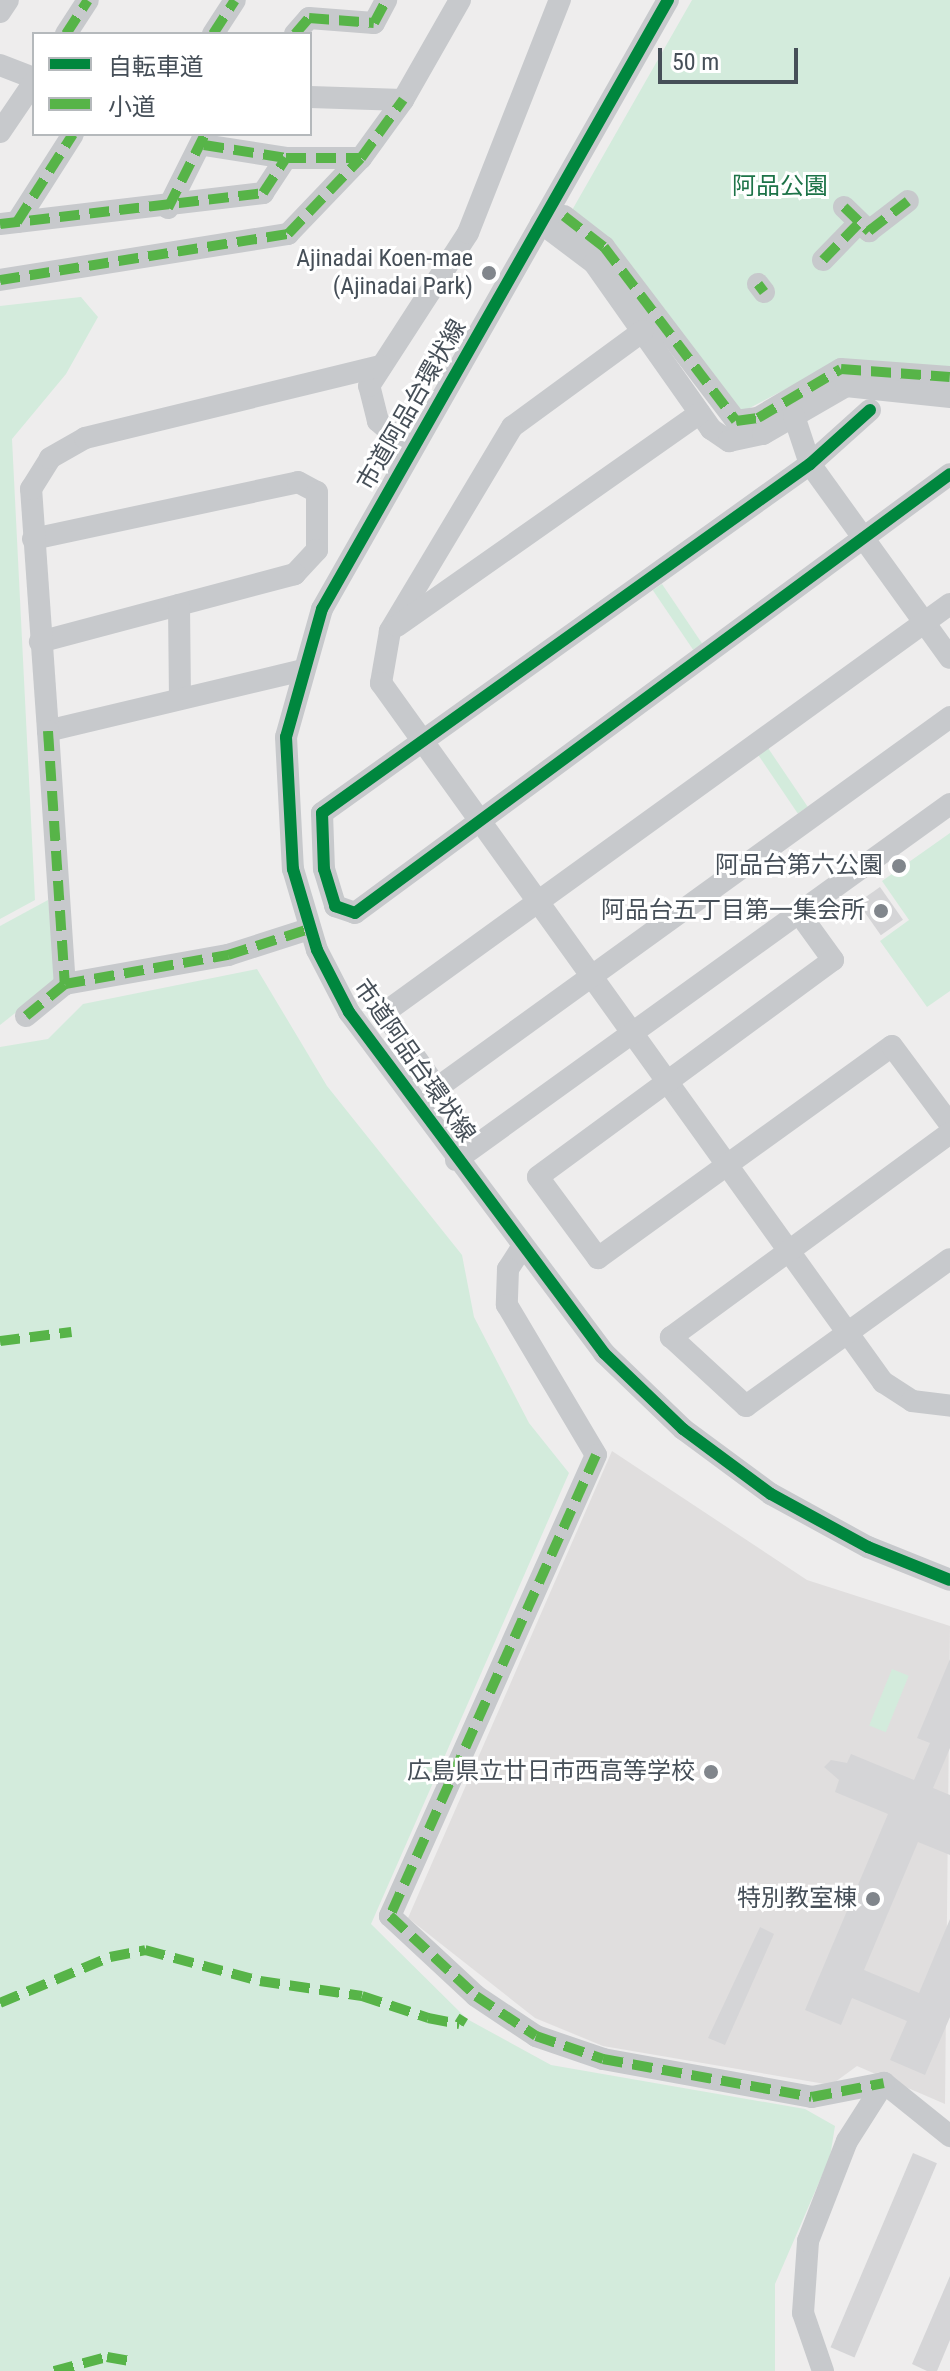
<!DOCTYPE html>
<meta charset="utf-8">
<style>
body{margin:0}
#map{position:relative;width:950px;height:2371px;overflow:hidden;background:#eeeded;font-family:"Roboto Condensed","Noto Sans JP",sans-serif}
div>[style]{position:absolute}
.education>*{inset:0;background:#e0dede}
.green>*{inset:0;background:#d3ebdc;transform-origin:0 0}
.building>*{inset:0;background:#d5d5d7;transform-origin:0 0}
.minor>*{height:22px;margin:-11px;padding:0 11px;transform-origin:11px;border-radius:11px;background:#c7c9cc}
.quiet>*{height:10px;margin-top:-5px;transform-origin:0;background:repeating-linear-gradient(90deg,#57b448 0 20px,transparent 0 30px)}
.cycleway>*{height:12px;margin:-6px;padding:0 6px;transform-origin:6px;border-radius:6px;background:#00873e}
.dots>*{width:22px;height:22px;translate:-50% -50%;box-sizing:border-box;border:4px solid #fff;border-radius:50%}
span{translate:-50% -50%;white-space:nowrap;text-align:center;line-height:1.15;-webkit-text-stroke:6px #fff;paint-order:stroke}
.park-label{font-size:24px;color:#1d7348}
.poi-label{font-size:24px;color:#464f58}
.right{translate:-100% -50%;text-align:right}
.street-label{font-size:24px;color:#464f58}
.legend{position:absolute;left:32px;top:32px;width:280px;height:104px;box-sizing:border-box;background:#fff;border:2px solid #b5b9bc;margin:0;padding:10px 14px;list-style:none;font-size:24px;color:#464f58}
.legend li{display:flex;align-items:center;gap:16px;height:40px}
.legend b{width:40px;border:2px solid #b5b9bc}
.scale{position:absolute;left:658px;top:48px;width:140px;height:36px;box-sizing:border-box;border:4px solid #464f58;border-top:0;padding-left:10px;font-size:24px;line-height:28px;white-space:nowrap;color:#464f58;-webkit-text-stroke:6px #fff;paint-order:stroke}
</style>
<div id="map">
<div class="education">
<i style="clip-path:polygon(612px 1451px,807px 1580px,950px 1626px,945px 2104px,857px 2066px,831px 2085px,603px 2046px,535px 2018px,408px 1918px)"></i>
</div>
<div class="green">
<i style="clip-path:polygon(692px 0,950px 0,950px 368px,839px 361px,740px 413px,571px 212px)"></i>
<i style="clip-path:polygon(81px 297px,98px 317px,66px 374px,12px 439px,35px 900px,0 919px,0 306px)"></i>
<i style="left:662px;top:584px;width:72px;height:11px;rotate:56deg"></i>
<i style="left:768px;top:748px;width:71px;height:12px;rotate:56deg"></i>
<i style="clip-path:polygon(950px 833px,950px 991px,927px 1007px,880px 941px,909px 920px,882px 881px)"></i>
<i style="clip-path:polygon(48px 900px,57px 980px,0 1025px,0 926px)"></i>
<i style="clip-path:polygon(257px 969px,327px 1086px,462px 1255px,474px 1317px,529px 1423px,569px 1473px,371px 1924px,467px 2019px,551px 2065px,805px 2109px,835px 2126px,830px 2157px,775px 2284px,775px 2371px,0 2371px,0 1047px,48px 1039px,83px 1004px)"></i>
<i style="left:892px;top:1669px;width:18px;height:61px;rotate:22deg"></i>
</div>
<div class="building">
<i style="left:880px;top:887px;width:40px;height:27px;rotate:55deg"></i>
<i style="clip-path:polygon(950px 1659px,950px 1748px,933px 1788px,950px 1795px,950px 1855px,918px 1842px,864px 1970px,919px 1993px,950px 1919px,950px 2017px,925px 2075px,890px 2060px,907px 2021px,852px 1998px,841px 2025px,805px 2010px,888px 1814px,835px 1792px,839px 1780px,824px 1767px,831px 1760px,847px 1763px,851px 1754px,914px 1780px,930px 1743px,917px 1738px)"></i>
<i style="clip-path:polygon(760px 1927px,774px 1934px,725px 2045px,708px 2038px)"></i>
<i style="left:913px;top:2153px;width:26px;height:211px;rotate:23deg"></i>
<i style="clip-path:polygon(950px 2276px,950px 2340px,937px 2371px,927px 2371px,912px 2364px)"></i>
</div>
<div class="minor">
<i style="left:668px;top:0;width:700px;rotate:119.6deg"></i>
<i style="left:322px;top:609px;width:133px;rotate:105.7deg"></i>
<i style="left:286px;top:737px;width:132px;rotate:87deg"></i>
<i style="left:293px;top:869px;width:84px;rotate:73.5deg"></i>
<i style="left:317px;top:950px;width:70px;rotate:62.7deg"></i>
<i style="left:349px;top:1012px;width:426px;rotate:53.2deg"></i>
<i style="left:604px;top:1353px;width:110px;rotate:43.9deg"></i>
<i style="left:683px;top:1429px;width:109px;rotate:36.5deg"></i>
<i style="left:771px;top:1494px;width:111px;rotate:28.7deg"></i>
<i style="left:868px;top:1547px;width:88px;rotate:21.9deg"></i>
<i style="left:0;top:12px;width:14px;rotate:-56deg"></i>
<i style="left:66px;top:34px;width:40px;rotate:-57.1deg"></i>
<i style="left:213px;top:34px;width:40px;rotate:-57.1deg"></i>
<i style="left:295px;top:34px;width:21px;rotate:-49deg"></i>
<i style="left:309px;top:18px;width:65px;rotate:4.4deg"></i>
<i style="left:374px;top:23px;width:26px;rotate:-62deg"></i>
<i style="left:0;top:65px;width:36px;rotate:21deg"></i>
<i style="left:310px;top:97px;width:93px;rotate:1.8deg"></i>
<i style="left:403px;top:100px;width:115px;rotate:-60.3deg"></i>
<i style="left:0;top:132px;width:60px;rotate:-55.8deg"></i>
<i style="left:204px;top:145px;width:83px;rotate:9deg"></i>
<i style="left:844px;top:207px;width:35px;rotate:44deg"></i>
<i style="left:869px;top:231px;width:49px;rotate:-37.6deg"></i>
<i style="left:168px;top:208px;width:83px;rotate:-63.4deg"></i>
<i style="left:564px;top:216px;width:51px;rotate:37.8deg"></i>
<i style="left:604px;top:247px;width:218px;rotate:52.8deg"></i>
<i style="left:736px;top:421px;width:22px;rotate:-8deg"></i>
<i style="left:758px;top:418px;width:96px;rotate:-30.6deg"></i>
<i style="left:841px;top:369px;width:109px;rotate:4.2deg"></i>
<i style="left:17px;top:222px;width:104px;rotate:-57.5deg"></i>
<i style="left:541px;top:223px;width:66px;rotate:37deg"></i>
<i style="left:594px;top:263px;width:203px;rotate:54.8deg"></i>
<i style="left:711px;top:429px;width:22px;rotate:34deg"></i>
<i style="left:729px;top:441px;width:35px;rotate:-12deg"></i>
<i style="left:763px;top:434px;width:96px;rotate:-30deg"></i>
<i style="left:846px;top:386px;width:105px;rotate:6deg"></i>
<i style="left:0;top:224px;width:265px;rotate:-6.7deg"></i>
<i style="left:263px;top:193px;width:42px;rotate:-56.7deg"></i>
<i style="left:286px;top:158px;width:75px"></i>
<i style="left:823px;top:260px;width:50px;rotate:-45.8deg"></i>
<i style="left:0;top:280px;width:292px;rotate:-9.1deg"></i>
<i style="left:288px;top:234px;width:105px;rotate:-46.2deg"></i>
<i style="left:361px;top:158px;width:72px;rotate:-54.1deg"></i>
<i style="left:758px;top:284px;width:10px;rotate:53deg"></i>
<i style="left:643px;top:331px;width:162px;rotate:143.8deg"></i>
<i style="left:512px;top:427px;width:238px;rotate:120.9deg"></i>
<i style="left:390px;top:631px;width:53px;rotate:99.8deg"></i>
<i style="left:381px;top:683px;width:861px;rotate:54.32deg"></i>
<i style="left:883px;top:1382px;width:35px;rotate:33deg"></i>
<i style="left:912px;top:1401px;width:38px;rotate:7deg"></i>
<i style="left:870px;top:410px;width:81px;rotate:138deg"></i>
<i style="left:810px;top:464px;width:600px;rotate:144.43deg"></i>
<i style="left:322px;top:813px;width:56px;rotate:88deg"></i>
<i style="left:324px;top:869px;width:39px;rotate:73deg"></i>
<i style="left:335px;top:906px;width:21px;rotate:19deg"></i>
<i style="left:355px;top:913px;width:739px;rotate:-36.42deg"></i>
<i style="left:794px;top:416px;width:51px;rotate:71.6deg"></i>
<i style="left:810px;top:464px;width:239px;rotate:54.2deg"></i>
<i style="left:411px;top:450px;width:44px;rotate:-138.7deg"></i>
<i style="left:378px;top:421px;width:36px;rotate:-104deg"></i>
<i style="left:369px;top:386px;width:182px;rotate:-57.1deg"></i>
<i style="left:468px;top:233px;width:251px;rotate:-68.5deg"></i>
<i style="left:33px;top:539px;width:271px;rotate:-12.1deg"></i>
<i style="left:298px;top:482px;width:21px;rotate:28deg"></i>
<i style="left:317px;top:492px;width:58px;rotate:90deg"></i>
<i style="left:317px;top:550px;width:33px;rotate:133deg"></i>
<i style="left:295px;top:574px;width:264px;rotate:165.1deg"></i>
<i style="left:950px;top:604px;width:698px;rotate:144.15deg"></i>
<i style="left:384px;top:1013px;width:92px;rotate:54.8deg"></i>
<i style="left:437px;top:1088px;width:633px;rotate:-35.87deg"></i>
<i style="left:179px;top:605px;width:93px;rotate:89.4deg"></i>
<i style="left:397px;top:626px;width:370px;rotate:-35.1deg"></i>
<i style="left:299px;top:671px;width:258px;rotate:166.6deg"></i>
<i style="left:48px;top:731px;width:243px;rotate:-94deg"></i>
<i style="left:31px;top:489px;width:36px;rotate:-58deg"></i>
<i style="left:50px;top:458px;width:40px;rotate:-29.7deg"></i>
<i style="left:85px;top:438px;width:305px;rotate:-13.7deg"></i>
<i style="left:48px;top:731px;width:254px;rotate:86.2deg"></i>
<i style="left:65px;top:984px;width:166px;rotate:-10.1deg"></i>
<i style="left:228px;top:955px;width:85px;rotate:-17.8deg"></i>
<i style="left:799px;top:913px;width:58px;rotate:54.1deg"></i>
<i style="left:833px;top:960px;width:366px;rotate:143.7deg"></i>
<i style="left:538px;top:1177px;width:101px;rotate:53.5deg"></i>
<i style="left:598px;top:1258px;width:362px;rotate:-35.8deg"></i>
<i style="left:892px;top:1046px;width:97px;rotate:53.4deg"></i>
<i style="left:26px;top:1016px;width:50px;rotate:-39.4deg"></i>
<i style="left:950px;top:1133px;width:346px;rotate:143.8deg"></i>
<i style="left:671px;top:1337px;width:102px;rotate:42.6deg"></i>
<i style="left:746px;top:1406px;width:251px;rotate:-35.8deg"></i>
<i style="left:456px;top:1160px;width:609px;rotate:-35.78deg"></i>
<i style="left:521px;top:1249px;width:24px;rotate:123deg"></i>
<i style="left:508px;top:1269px;width:36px;rotate:92deg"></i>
<i style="left:507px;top:1305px;width:174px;rotate:59.3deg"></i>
<i style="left:596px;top:1455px;width:505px;rotate:114.08deg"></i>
<i style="left:390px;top:1916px;width:117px;rotate:42.9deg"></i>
<i style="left:476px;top:1996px;width:72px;rotate:33.7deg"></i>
<i style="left:536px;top:2036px;width:71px;rotate:18.9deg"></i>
<i style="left:603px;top:2059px;width:212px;rotate:10.3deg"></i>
<i style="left:812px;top:2097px;width:73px;rotate:-11deg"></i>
<i style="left:884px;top:2083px;width:85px;rotate:38.8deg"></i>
<i style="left:823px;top:2371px;width:61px;rotate:-109deg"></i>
<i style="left:803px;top:2313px;width:72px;rotate:-86deg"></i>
<i style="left:808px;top:2241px;width:107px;rotate:-68.7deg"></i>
<i style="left:847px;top:2141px;width:69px;rotate:-57.5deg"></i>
</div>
<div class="quiet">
<i style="left:66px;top:34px;width:40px;rotate:-57.1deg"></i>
<i style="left:213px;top:34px;width:40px;rotate:-57.1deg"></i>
<i style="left:295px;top:34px;width:21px;rotate:-49deg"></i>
<i style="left:309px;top:18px;width:65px;rotate:4.4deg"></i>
<i style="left:374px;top:23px;width:26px;rotate:-62deg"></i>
<i style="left:204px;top:145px;width:83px;rotate:9deg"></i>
<i style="left:844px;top:207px;width:35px;rotate:44deg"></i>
<i style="left:869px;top:231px;width:49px;rotate:-37.6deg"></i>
<i style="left:168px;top:208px;width:83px;rotate:-63.4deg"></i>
<i style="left:564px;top:216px;width:51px;rotate:37.8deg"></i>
<i style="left:604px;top:247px;width:218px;rotate:52.8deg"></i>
<i style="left:736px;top:421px;width:22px;rotate:-8deg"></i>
<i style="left:758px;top:418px;width:96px;rotate:-30.6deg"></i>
<i style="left:841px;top:369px;width:109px;rotate:4.2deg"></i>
<i style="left:17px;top:222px;width:104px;rotate:-57.5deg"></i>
<i style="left:0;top:224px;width:265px;rotate:-6.7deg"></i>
<i style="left:263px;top:193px;width:42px;rotate:-56.7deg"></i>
<i style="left:286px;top:158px;width:75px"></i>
<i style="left:823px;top:260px;width:50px;rotate:-45.8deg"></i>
<i style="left:0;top:280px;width:292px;rotate:-9.1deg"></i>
<i style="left:288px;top:234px;width:105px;rotate:-46.2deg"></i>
<i style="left:361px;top:158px;width:72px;rotate:-54.1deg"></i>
<i style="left:758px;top:284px;width:10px;rotate:53deg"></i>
<i style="left:48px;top:731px;width:254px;rotate:86.2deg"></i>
<i style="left:65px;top:984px;width:166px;rotate:-10.1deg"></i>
<i style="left:228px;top:955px;width:85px;rotate:-17.8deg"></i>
<i style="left:26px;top:1016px;width:50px;rotate:-39.4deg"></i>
<i style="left:0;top:1341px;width:72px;rotate:-7.2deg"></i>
<i style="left:596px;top:1455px;width:505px;rotate:114.08deg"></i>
<i style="left:390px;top:1916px;width:117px;rotate:42.9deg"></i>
<i style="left:476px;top:1996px;width:72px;rotate:33.7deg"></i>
<i style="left:536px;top:2036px;width:71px;rotate:18.9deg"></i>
<i style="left:603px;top:2059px;width:212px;rotate:10.3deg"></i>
<i style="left:812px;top:2097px;width:73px;rotate:-11deg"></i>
<i style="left:0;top:2003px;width:119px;rotate:-22.7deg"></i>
<i style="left:110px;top:1957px;width:36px;rotate:-11deg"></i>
<i style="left:145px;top:1950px;width:119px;rotate:15.1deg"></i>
<i style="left:260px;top:1981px;width:103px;rotate:8.4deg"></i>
<i style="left:362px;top:1996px;width:70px;rotate:18.4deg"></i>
<i style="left:428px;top:2018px;width:32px;rotate:11deg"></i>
<i style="left:459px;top:2024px;width:9px;rotate:-58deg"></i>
<i style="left:54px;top:2371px;width:55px;rotate:-14.8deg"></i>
<i style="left:107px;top:2357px;width:29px;rotate:10deg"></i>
</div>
<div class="cycleway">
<i style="left:668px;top:0;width:700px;rotate:119.6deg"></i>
<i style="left:322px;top:609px;width:133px;rotate:105.7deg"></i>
<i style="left:286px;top:737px;width:132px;rotate:87deg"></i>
<i style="left:293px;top:869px;width:84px;rotate:73.5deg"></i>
<i style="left:317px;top:950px;width:70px;rotate:62.7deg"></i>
<i style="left:349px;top:1012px;width:426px;rotate:53.2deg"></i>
<i style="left:604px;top:1353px;width:110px;rotate:43.9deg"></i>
<i style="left:683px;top:1429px;width:109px;rotate:36.5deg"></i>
<i style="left:771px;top:1494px;width:111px;rotate:28.7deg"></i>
<i style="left:868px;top:1547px;width:88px;rotate:21.9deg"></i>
<i style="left:870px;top:410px;width:81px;rotate:138deg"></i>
<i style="left:810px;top:464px;width:600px;rotate:144.43deg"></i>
<i style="left:322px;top:813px;width:56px;rotate:88deg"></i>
<i style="left:324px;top:869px;width:39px;rotate:73deg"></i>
<i style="left:335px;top:906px;width:21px;rotate:19deg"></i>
<i style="left:355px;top:913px;width:739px;rotate:-36.42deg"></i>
</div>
<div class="dots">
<i style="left:489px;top:273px;background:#81868c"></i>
<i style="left:899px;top:866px;background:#81868c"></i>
<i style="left:881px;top:911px;background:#81868c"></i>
<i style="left:711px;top:1772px;background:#81868c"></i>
<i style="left:873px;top:1899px;background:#81868c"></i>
</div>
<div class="park-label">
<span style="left:780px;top:187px">阿品公園</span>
</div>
<div class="poi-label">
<span class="right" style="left:473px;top:273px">Ajinadai Koen-mae<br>(Ajinadai Park)</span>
<span class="right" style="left:883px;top:866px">阿品台第六公園</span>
<span class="right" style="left:865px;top:911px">阿品台五丁目第一集会所</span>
<span class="right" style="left:695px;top:1772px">広島県立廿日市西高等学校</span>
<span class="right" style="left:857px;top:1899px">特別教室棟</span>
</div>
<div class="street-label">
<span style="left:412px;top:405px;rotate:-60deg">市道阿品台環状線</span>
<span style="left:414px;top:1061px;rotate:55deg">市道阿品台環状線</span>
</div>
<ul class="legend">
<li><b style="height:10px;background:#00873e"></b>自転車道</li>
<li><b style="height:10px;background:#57b448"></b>小道</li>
</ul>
<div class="scale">50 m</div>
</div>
